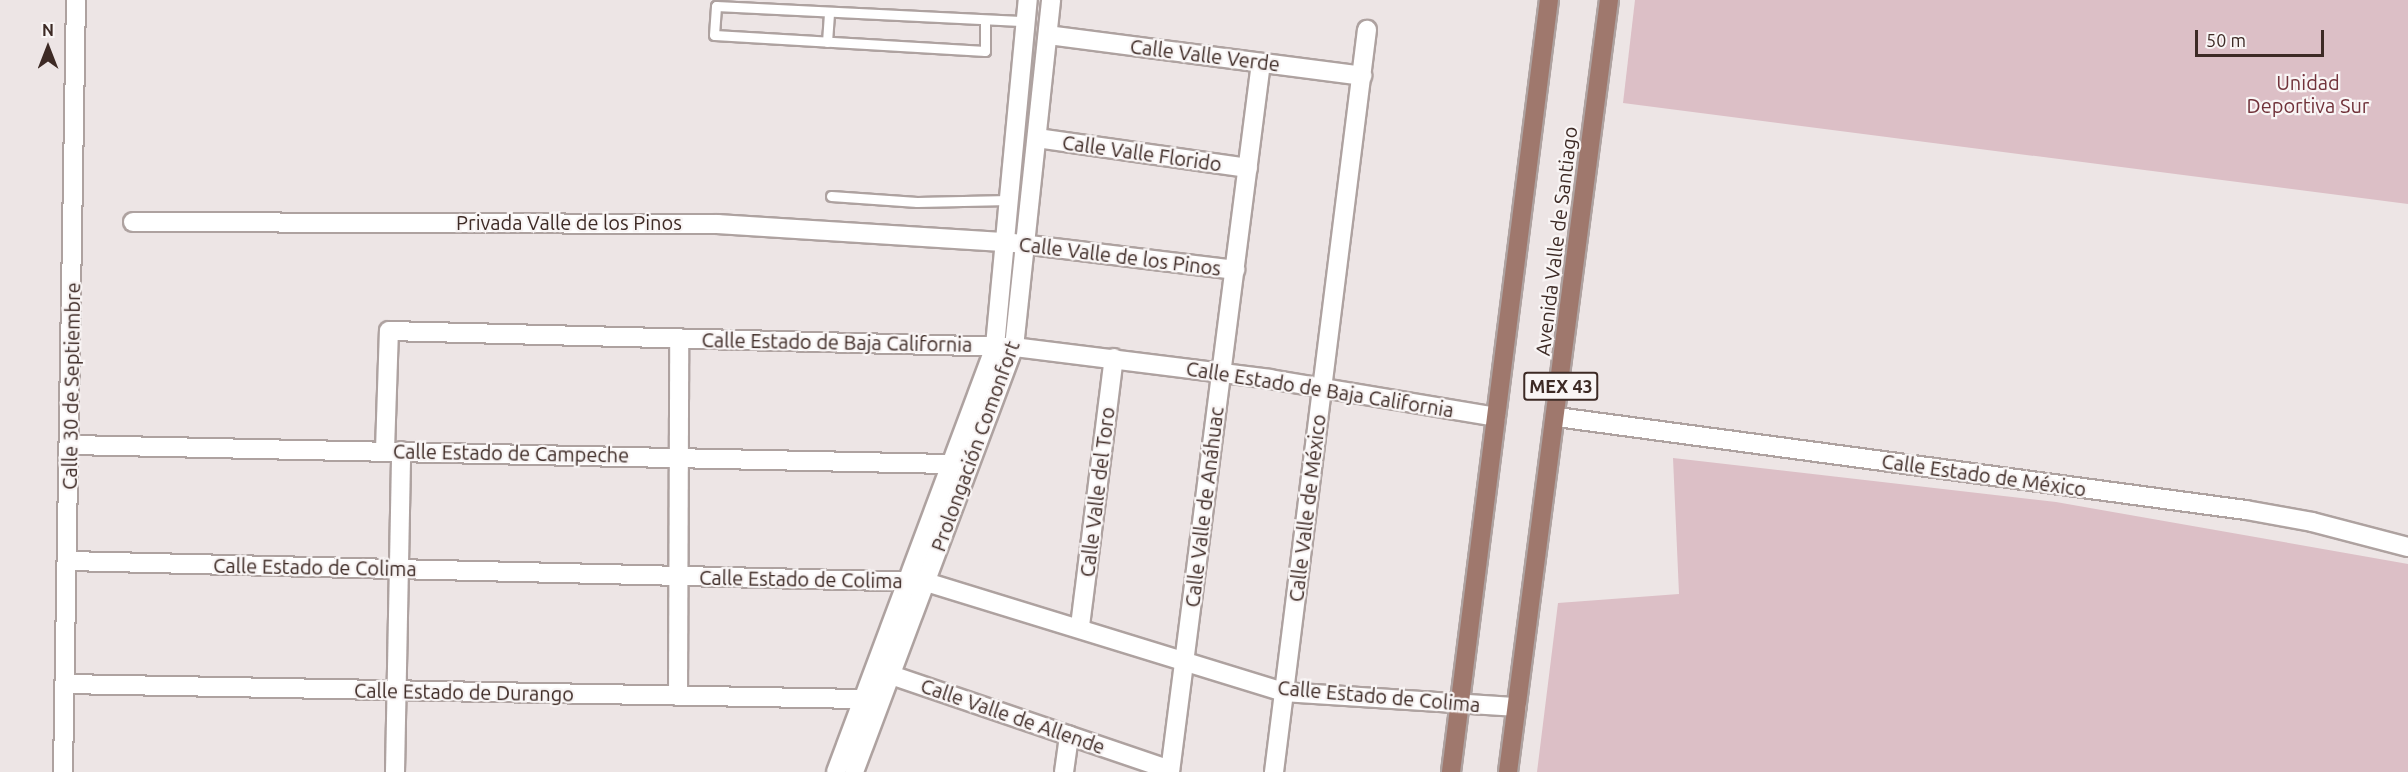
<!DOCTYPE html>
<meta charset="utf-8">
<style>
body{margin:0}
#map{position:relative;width:2408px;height:772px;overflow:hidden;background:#ede5e5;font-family:Ubuntu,sans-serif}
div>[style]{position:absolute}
.green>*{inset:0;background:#dcbfc6}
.roads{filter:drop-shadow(2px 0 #aea2a0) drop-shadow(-2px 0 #aea2a0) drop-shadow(0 2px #aea2a0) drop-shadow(0 -2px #aea2a0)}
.lane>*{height:9px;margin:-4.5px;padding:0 4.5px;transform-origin:4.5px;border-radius:4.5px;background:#fff}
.street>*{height:18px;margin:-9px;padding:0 9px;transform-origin:9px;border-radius:9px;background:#fff}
.secondary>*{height:18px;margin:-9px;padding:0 9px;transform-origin:9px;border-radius:9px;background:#fff}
.primary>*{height:18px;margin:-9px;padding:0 9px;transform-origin:9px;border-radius:9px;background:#9f786d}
span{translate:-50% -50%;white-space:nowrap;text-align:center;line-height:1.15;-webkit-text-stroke:4.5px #f9f5f5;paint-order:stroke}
.shield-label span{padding:2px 4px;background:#f9f5f5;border:2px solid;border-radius:4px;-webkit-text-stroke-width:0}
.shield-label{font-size:18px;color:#3d2a25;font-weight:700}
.street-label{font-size:20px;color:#3d2a25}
.park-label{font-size:20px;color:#71323a}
.north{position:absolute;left:18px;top:18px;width:60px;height:60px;-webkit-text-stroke:4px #f9f5f5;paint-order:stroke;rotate:0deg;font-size:16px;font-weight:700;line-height:24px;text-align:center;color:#3d2a25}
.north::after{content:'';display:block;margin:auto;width:21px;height:27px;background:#3d2a25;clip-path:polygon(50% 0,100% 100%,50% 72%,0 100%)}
.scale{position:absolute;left:2195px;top:30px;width:129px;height:27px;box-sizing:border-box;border:3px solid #3d2a25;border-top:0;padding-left:8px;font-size:18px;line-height:21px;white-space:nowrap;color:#3d2a25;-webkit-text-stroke:4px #f9f5f5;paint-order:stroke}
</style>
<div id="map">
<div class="green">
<i style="clip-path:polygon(1635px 0,2408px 0,2408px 204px,1623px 103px)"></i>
<i style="clip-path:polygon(1673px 458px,2056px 502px,2408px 564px,2408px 772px,1537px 772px,1558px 603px,1679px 594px)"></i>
</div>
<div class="roads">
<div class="lane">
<i style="left:985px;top:20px;width:31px;rotate:90deg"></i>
<i style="left:985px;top:51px;width:271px;rotate:-176.6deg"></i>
<i style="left:714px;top:35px;width:29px;rotate:-86deg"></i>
<i style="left:716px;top:6px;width:310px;rotate:2.8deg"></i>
<i style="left:827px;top:42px;width:30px;rotate:-86deg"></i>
<i style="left:831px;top:196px;width:86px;rotate:4deg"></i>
<i style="left:917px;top:202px;width:92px;rotate:-1.2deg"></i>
</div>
<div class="street">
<i style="left:1048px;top:35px;width:317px;rotate:7.4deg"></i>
<i style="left:1037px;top:138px;width:213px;rotate:8.1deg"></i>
<i style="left:133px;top:222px;width:585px;rotate:0.2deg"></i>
<i style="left:718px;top:224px;width:288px;rotate:3.6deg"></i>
<i style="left:1005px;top:242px;width:232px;rotate:6.9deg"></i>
<i style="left:1557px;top:417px;width:695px;rotate:7.69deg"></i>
<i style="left:2246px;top:510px;width:67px;rotate:10.3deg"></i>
<i style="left:2312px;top:522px;width:99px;rotate:14.6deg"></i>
<i style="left:71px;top:445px;width:880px;rotate:1.24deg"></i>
<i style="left:385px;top:450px;width:119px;rotate:-88.1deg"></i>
<i style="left:389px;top:331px;width:625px;rotate:1.47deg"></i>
<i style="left:1014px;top:347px;width:258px;rotate:7.1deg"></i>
<i style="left:1270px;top:379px;width:229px;rotate:9.5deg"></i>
<i style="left:68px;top:561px;width:858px;rotate:1.4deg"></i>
<i style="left:926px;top:582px;width:375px;rotate:17.1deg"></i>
<i style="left:1284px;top:692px;width:233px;rotate:3.7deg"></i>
<i style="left:1080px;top:626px;width:270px;rotate:-82.8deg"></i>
<i style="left:891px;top:675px;width:295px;rotate:18.8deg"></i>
<i style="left:65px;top:684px;width:798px;rotate:1.08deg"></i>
<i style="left:678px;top:696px;width:358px;rotate:-89.8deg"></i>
<i style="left:63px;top:772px;width:772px;rotate:-89.04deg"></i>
<i style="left:395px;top:772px;width:321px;rotate:-88.9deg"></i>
<i style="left:1064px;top:772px;width:37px;rotate:-82deg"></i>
<i style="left:1170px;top:772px;width:715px;rotate:-82.69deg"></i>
<i style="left:1274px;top:772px;width:748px;rotate:-82.86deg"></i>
</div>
<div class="secondary">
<i style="left:836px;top:772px;width:455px;rotate:-69.5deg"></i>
<i style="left:995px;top:346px;width:348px;rotate:-84.6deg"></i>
<i style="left:854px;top:772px;width:454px;rotate:-69.4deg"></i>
<i style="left:1014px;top:347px;width:349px;rotate:-83.9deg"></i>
</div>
<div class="primary">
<i style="left:1451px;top:772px;width:778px;rotate:-82.77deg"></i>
<i style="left:1508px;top:772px;width:779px;rotate:-82.55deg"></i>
</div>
</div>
<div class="shield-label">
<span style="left:1561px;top:386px">MEX 43</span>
</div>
<div class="street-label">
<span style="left:1205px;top:55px;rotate:7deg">Calle Valle Verde</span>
<span style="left:1142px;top:153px;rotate:8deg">Calle Valle Florido</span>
<span style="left:569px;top:222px">Privada Valle de los Pinos</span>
<span style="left:1556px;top:241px;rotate:-83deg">Avenida Valle de Santiago</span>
<span style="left:1120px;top:256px;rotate:7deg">Calle Valle de los Pinos</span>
<span style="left:837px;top:342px;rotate:1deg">Calle Estado de Baja California</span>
<span style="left:71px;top:386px;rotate:-89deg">Calle 30 de Septiembre</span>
<span style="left:1320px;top:389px;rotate:9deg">Calle Estado de Baja California</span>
<span style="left:975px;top:446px;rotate:-70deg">Prolongación Comonfort</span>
<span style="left:511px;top:453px;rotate:1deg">Calle Estado de Campeche</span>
<span style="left:1984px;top:475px;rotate:8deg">Calle Estado de México</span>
<span style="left:1097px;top:492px;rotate:-83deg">Calle Valle del Toro</span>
<span style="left:1204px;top:507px;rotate:-83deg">Calle Valle de Anáhuac</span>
<span style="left:1307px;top:508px;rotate:-83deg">Calle Valle de México</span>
<span style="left:315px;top:567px;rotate:1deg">Calle Estado de Colima</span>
<span style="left:801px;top:579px;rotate:1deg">Calle Estado de Colima</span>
<span style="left:464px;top:692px;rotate:1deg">Calle Estado de Durango</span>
<span style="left:1379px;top:696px;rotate:5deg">Calle Estado de Colima</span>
<span style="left:1013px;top:716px;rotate:19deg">Calle Valle de Allende</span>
</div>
<div class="park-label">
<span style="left:2308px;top:94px">Unidad<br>Deportiva Sur</span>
</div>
<div class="north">N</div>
<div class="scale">50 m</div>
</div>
